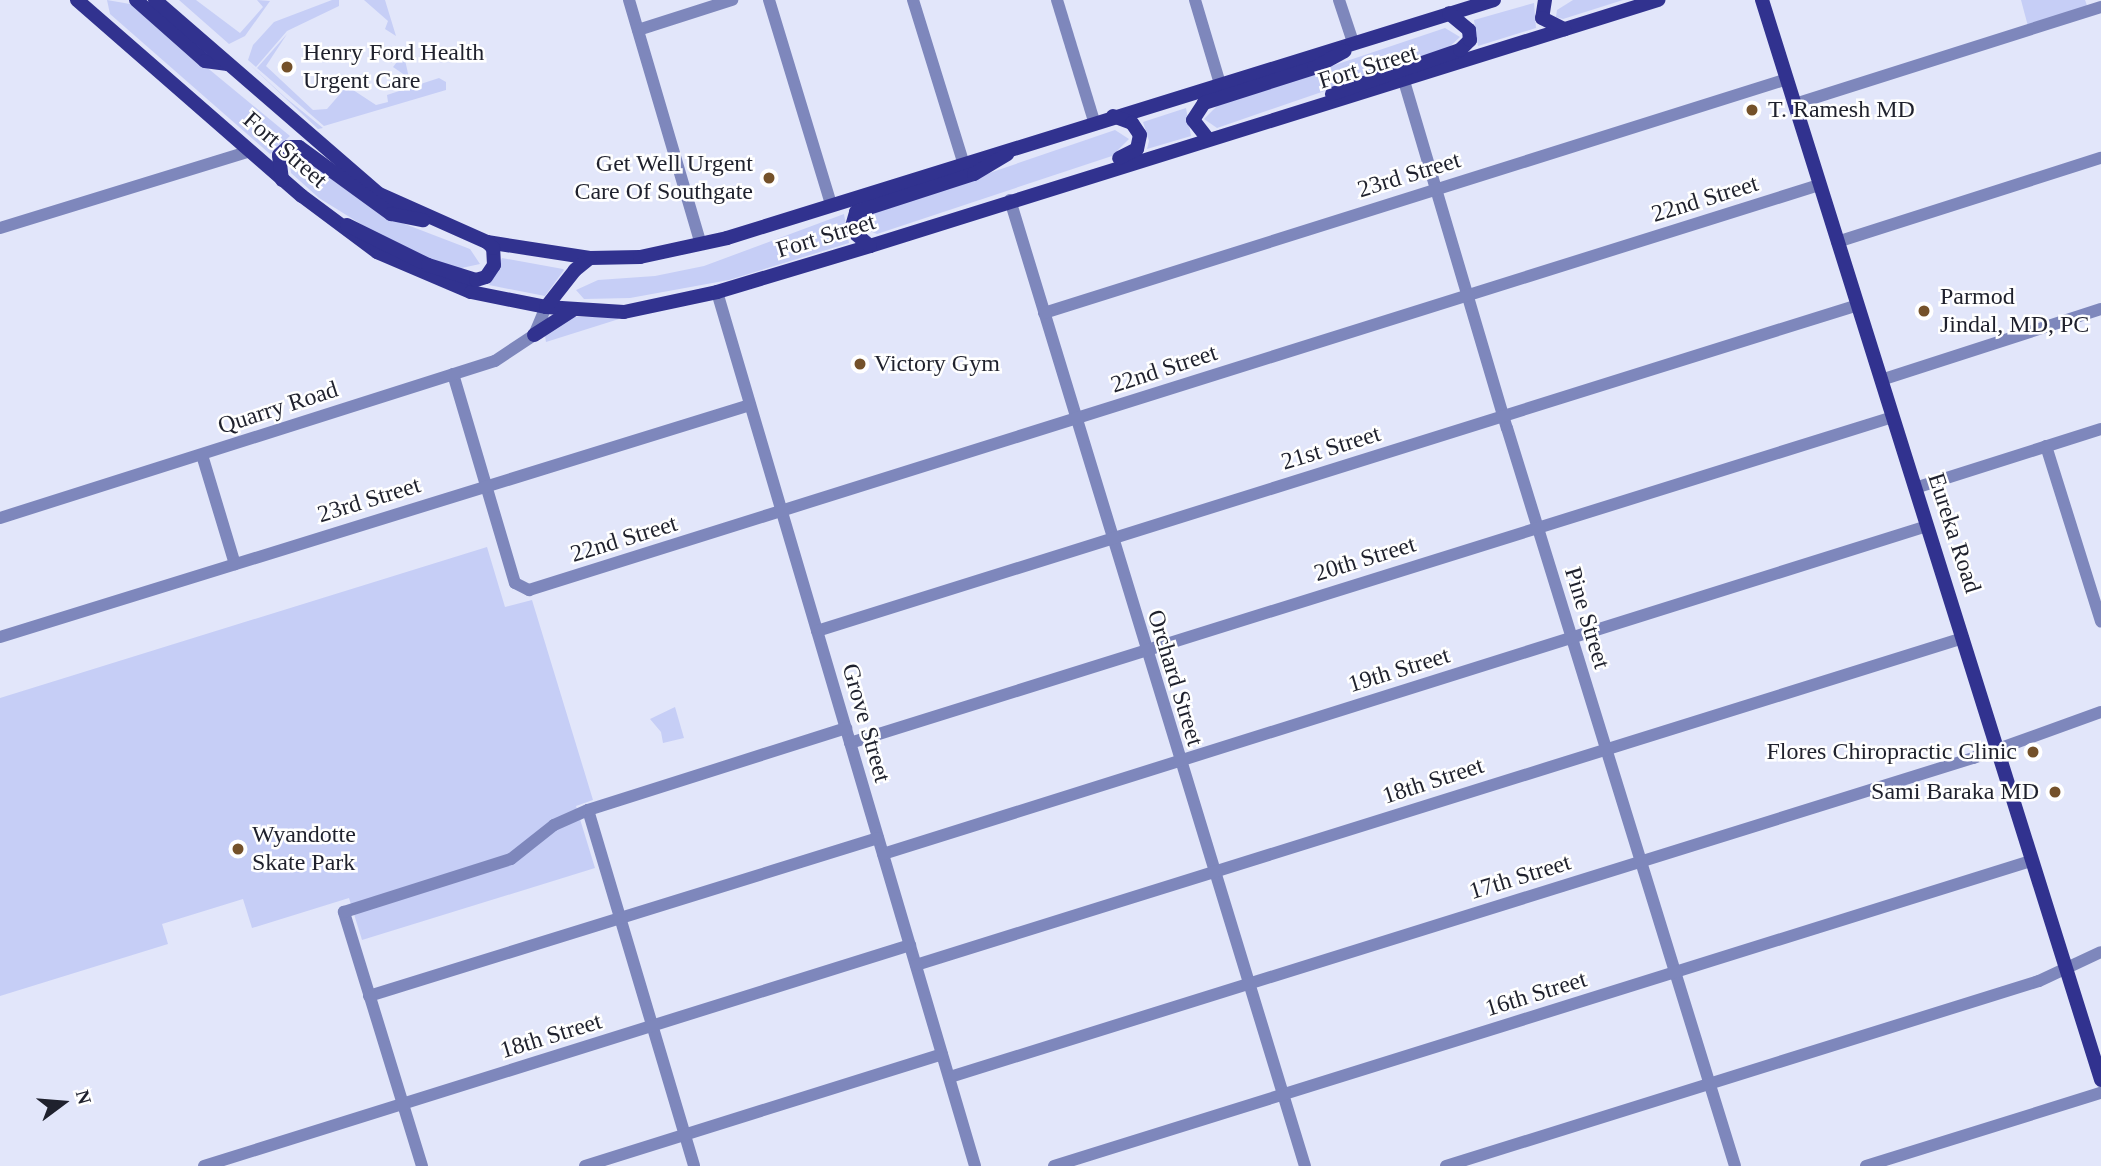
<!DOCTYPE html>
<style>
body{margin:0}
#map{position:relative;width:2101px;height:1166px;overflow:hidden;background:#e2e6fa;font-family:Georgia,serif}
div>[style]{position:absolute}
.green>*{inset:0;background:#c6cef6}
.minor>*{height:12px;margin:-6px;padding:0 6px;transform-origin:6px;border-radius:6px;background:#7e87bc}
.major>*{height:14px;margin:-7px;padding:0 7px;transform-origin:7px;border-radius:7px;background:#31328f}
.dots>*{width:19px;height:19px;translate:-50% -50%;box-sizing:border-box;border:4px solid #fff;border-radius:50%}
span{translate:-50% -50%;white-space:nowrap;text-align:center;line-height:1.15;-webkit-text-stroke:5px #fff;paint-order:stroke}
.poi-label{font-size:24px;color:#1f212d}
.left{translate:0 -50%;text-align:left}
.right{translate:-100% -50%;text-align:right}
.street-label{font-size:24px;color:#1f212d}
.north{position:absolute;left:28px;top:1068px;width:70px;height:70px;-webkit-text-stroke:5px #fff;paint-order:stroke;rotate:74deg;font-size:19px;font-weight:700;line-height:28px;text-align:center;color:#1f212d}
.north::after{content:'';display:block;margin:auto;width:24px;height:32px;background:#1f212d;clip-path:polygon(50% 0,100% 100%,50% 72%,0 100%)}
</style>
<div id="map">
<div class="green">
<i style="clip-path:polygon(107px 0,130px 4px,290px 136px,270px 154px,110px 14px)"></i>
<i style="clip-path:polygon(179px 0,196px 0,240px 33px,263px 7px,257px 0,270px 1px,245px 36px,229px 44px)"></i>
<i style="clip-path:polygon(332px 0,339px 0,339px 6px,287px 31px,256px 67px,248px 60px,253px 45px,274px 22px)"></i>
<i style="clip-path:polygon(364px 0,385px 0,396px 36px,385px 29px,388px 21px)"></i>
<i style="clip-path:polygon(1573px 0,1623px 0,1563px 19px,1556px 17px,1557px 10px)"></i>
<i style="clip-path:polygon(2021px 0,2085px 0,2089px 11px,2029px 30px)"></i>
<i style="clip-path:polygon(1534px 3px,1536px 28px,1478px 46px,1474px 20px)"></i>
<i style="clip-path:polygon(1445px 28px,1460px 37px,1447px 49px,1217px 128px,1204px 119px,1219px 104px)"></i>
<i style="clip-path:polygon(287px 34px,266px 66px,313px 110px,327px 109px,347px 86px,376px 105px,388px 102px,387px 95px,439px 78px,446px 82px,446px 90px,324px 126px,257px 68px)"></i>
<i style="clip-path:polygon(396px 47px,403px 51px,409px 78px,393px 67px,397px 62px,388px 54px)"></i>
<i style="clip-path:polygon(248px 63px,286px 98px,323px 128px,318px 129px)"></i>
<i style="clip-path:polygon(1186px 108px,1191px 136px,1147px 149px,1149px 141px,1143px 122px)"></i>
<i style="clip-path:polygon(1115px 130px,1129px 139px,1112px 156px,877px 234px,865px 229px,867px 219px,878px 211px)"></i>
<i style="clip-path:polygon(300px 157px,384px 216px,470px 249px,480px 264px,457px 269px,405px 249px,364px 226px,319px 198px,291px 173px,289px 159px)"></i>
<i style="clip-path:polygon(844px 214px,849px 243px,729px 280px,630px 298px,584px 299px,576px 290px,598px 280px,655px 276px,704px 266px)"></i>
<i style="clip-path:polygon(502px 258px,563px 269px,564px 270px,545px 296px,489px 285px)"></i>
<i style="clip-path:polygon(570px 317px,617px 317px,619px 319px,546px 342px,545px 336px)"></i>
<i style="clip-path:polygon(487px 547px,505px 607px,532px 600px,593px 800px,576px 806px,595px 868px,362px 940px,349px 898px,252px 928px,243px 899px,162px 924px,168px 944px,0 996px,0 698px)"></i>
<i style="clip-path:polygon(675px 707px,684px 738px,663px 743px,661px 732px,650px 719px)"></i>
</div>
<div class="minor">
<i style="left:629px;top:0;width:254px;rotate:73.6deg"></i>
<i style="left:769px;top:0;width:213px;rotate:73.1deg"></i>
<i style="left:913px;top:0;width:170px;rotate:72.8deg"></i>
<i style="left:1057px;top:0;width:127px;rotate:73deg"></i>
<i style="left:1195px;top:0;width:88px;rotate:73.4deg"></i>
<i style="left:1339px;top:0;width:44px;rotate:71.6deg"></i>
<i style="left:638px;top:30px;width:99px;rotate:-17.7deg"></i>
<i style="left:1404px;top:81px;width:362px;rotate:73.5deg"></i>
<i style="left:1507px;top:428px;width:772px;rotate:72.83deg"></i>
<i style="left:1795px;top:104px;width:321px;rotate:-17.6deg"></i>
<i style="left:1010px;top:200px;width:1010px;rotate:73.02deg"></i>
<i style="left:0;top:228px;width:262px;rotate:-17.1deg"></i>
<i style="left:1837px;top:242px;width:277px;rotate:-17.7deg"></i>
<i style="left:717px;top:292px;width:911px;rotate:73.55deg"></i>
<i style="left:1044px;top:313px;width:779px;rotate:-17.48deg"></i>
<i style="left:453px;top:374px;width:218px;rotate:73.5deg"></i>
<i style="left:515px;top:583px;width:16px;rotate:27deg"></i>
<i style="left:529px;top:590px;width:1352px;rotate:-17.43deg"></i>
<i style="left:1881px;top:380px;width:231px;rotate:-17.9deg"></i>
<i style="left:2046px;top:446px;width:184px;rotate:72.6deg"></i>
<i style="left:202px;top:455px;width:114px;rotate:73.2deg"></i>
<i style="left:1915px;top:488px;width:195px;rotate:-17.6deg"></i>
<i style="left:0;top:518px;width:519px;rotate:-17.6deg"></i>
<i style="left:495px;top:361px;width:47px;rotate:-33.7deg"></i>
<i style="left:534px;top:335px;width:30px;rotate:-67deg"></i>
<i style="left:817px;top:631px;width:1091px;rotate:-17.39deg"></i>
<i style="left:0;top:637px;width:785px;rotate:-17.19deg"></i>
<i style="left:850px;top:743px;width:1093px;rotate:-17.36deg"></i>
<i style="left:588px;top:810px;width:371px;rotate:73.4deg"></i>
<i style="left:883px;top:854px;width:1094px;rotate:-17.44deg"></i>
<i style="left:916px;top:965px;width:1097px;rotate:-17.34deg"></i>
<i style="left:369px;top:996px;width:533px;rotate:-17.24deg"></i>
<i style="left:950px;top:1077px;width:1072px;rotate:-17.32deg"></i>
<i style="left:1973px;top:758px;width:136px;rotate:-19.8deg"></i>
<i style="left:204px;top:1166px;width:740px;rotate:-17.38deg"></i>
<i style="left:422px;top:1166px;width:266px;rotate:-107.1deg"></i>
<i style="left:344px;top:912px;width:175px;rotate:-17.6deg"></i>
<i style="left:511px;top:859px;width:55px;rotate:-38.3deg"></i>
<i style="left:554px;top:825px;width:37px;rotate:-24deg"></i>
<i style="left:588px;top:810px;width:271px;rotate:-17.6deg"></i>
<i style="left:585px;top:1166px;width:374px;rotate:-17.4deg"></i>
<i style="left:1054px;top:1166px;width:1024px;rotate:-17.34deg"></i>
<i style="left:1446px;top:1166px;width:621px;rotate:-17.33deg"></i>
<i style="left:2039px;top:981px;width:68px;rotate:-25.1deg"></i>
<i style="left:1866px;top:1166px;width:246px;rotate:-17.3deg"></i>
</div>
<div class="major">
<i style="left:77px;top:0;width:298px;rotate:41.1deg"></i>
<i style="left:302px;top:196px;width:94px;rotate:36.7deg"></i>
<i style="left:377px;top:252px;width:102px;rotate:23.1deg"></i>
<i style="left:471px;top:292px;width:76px;rotate:11.3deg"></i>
<i style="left:546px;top:307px;width:78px;rotate:3.7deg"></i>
<i style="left:624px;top:312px;width:95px;rotate:-12.1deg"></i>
<i style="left:717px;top:292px;width:160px;rotate:-16.7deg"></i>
<i style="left:870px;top:246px;width:826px;rotate:-17.34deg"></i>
<i style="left:136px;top:0;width:92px;rotate:41.5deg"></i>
<i style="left:205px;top:61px;width:21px;rotate:8deg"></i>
<i style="left:155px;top:0;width:296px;rotate:40.9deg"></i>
<i style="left:379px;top:194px;width:118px;rotate:24deg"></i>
<i style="left:487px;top:242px;width:104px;rotate:8.8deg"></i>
<i style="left:590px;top:258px;width:50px;rotate:-1.1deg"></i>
<i style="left:640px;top:257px;width:89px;rotate:-12.3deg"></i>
<i style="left:727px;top:238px;width:803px;rotate:-17.24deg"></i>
<i style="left:1545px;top:0;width:18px;rotate:99deg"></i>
<i style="left:1542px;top:18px;width:25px;rotate:27deg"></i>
<i style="left:1762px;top:0;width:1132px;rotate:72.57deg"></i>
<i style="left:1332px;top:94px;width:135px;rotate:-19deg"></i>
<i style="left:1460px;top:50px;width:14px;rotate:-45deg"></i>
<i style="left:1470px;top:40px;width:10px;rotate:-96deg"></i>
<i style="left:1469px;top:30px;width:26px;rotate:-140deg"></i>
<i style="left:1113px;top:116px;width:20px;rotate:20deg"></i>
<i style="left:1132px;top:123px;width:14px;rotate:56deg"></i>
<i style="left:1140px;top:135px;width:14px;rotate:102deg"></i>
<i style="left:1137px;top:149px;width:20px;rotate:153deg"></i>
<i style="left:1208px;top:139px;width:24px;rotate:-128deg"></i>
<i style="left:1193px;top:120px;width:20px;rotate:-57deg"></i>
<i style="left:1204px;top:103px;width:115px;rotate:-17.7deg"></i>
<i style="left:1314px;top:68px;width:35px;rotate:-29deg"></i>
<i style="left:282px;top:180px;width:25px;rotate:-97deg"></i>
<i style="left:279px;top:155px;width:12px;rotate:-42deg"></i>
<i style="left:288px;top:147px;width:11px"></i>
<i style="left:299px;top:147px;width:114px;rotate:36.1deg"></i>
<i style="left:391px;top:214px;width:33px;rotate:11deg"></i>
<i style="left:347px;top:225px;width:90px;rotate:26.3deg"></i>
<i style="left:428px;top:265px;width:50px;rotate:17.4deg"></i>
<i style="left:476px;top:280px;width:10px;rotate:-17deg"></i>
<i style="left:486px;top:277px;width:14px;rotate:-56deg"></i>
<i style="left:494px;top:265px;width:17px;rotate:-93deg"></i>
<i style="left:493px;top:248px;width:8px;rotate:-135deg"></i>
<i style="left:870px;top:246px;width:25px;rotate:-140deg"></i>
<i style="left:851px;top:230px;width:19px;rotate:-74deg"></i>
<i style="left:856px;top:212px;width:124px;rotate:-17.9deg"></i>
<i style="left:974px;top:174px;width:39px;rotate:-31deg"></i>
<i style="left:546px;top:307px;width:47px;rotate:-51.9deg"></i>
<i style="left:575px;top:270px;width:19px;rotate:-39deg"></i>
<i style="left:534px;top:335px;width:46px;rotate:-32.7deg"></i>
</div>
<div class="dots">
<i style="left:287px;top:67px;background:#74512a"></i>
<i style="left:1752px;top:110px;background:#74512a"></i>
<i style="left:769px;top:178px;background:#74512a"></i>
<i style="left:1924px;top:311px;background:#74512a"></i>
<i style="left:860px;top:364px;background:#74512a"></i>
<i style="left:2033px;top:752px;background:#74512a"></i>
<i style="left:2055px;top:792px;background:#74512a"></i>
<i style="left:238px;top:849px;background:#74512a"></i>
</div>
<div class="poi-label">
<span class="left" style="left:303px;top:67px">Henry Ford Health<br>Urgent Care</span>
<span class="left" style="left:1768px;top:110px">T. Ramesh MD</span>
<span class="right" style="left:753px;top:178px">Get Well Urgent<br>Care Of Southgate</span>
<span class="left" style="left:1940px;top:311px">Parmod<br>Jindal, MD, PC</span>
<span class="left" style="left:874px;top:364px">Victory Gym</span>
<span class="right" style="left:2017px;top:752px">Flores Chiropractic Clinic</span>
<span class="right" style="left:2039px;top:792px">Sami Baraka MD</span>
<span class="left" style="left:252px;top:849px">Wyandotte<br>Skate Park</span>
</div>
<div class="street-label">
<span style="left:1368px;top:67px;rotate:-17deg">Fort Street</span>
<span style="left:285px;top:150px;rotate:41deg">Fort Street</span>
<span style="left:1409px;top:175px;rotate:-17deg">23rd Street</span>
<span style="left:1705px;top:199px;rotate:-17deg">22nd Street</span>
<span style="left:826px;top:236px;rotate:-17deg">Fort Street</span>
<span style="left:1164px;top:369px;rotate:-18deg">22nd Street</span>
<span style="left:278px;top:408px;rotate:-18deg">Quarry Road</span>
<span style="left:1331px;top:448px;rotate:-17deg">21st Street</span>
<span style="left:369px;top:500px;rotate:-17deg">23rd Street</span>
<span style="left:1954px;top:533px;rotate:72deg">Eureka Road</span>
<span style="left:624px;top:539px;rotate:-17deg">22nd Street</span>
<span style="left:1365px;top:559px;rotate:-17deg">20th Street</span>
<span style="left:1587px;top:618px;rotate:73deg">Pine Street</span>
<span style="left:1399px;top:670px;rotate:-17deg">19th Street</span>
<span style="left:1175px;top:678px;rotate:73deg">Orchard Street</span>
<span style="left:866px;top:723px;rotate:74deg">Grove Street</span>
<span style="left:1433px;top:781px;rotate:-18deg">18th Street</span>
<span style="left:1520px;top:877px;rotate:-17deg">17th Street</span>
<span style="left:1536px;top:994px;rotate:-17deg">16th Street</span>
<span style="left:551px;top:1036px;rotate:-17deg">18th Street</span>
</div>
<div class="north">N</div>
</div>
